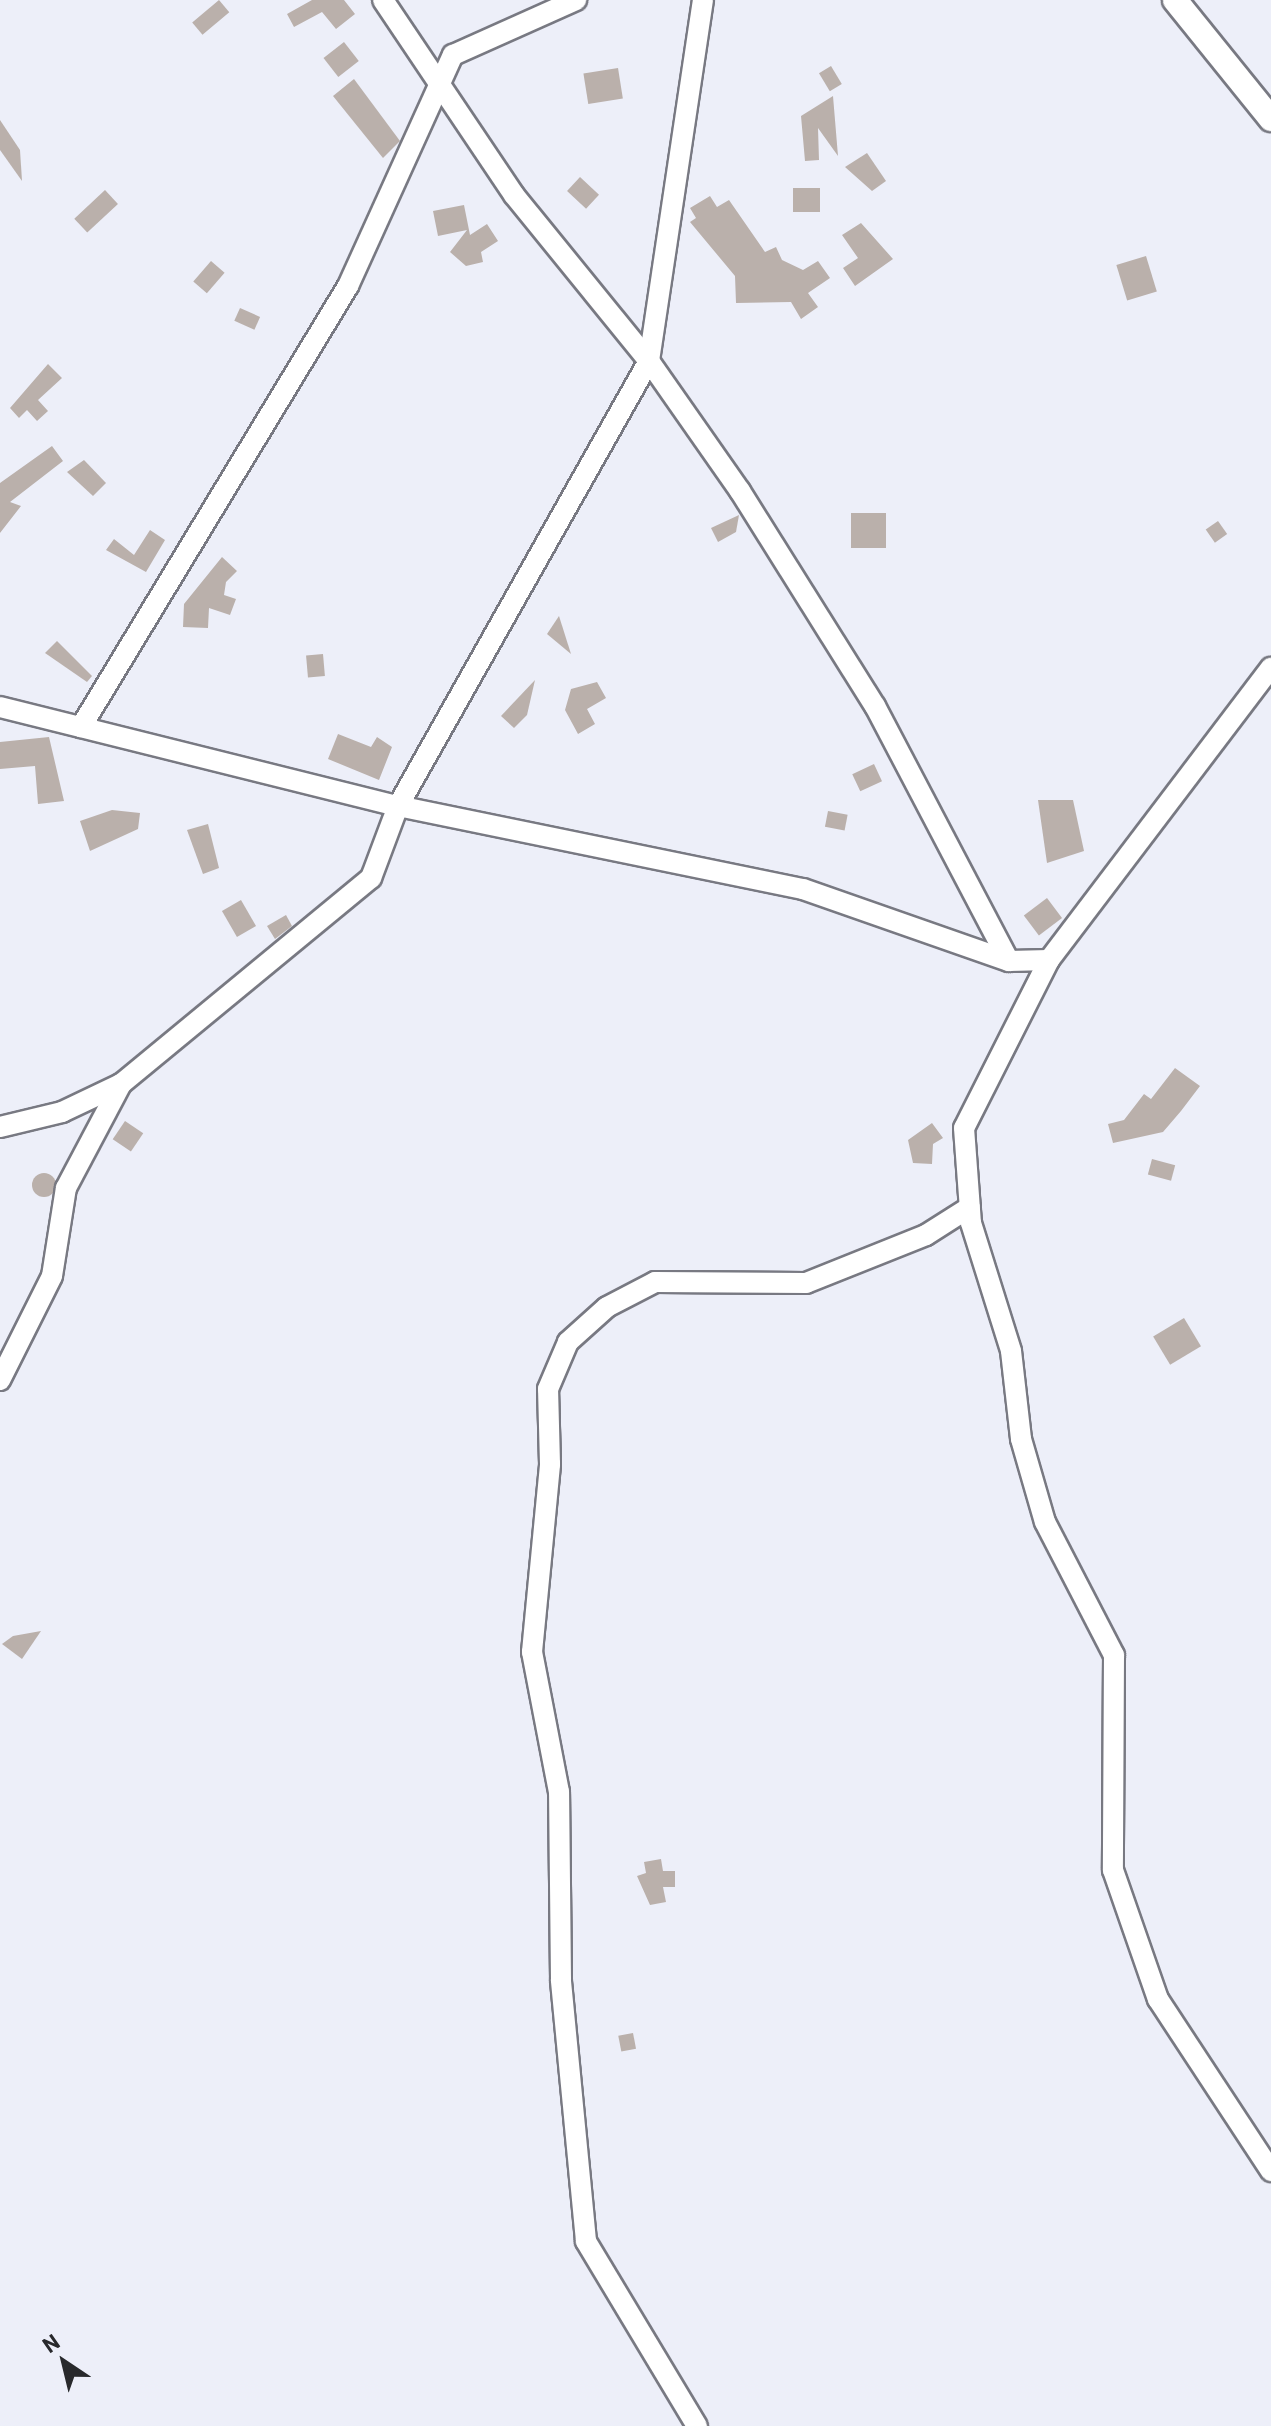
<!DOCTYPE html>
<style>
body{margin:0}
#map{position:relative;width:1271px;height:2426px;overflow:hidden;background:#edeff9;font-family:Barlow,sans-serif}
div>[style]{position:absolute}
.building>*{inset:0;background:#bab0ab;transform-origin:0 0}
.round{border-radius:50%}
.roads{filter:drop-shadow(2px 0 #787982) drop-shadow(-2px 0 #787982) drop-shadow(0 2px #787982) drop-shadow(0 -2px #787982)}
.minor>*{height:20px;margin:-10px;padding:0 10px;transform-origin:10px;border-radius:10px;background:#fff}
.tertiary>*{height:24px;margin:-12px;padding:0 12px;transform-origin:12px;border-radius:12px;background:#fff}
span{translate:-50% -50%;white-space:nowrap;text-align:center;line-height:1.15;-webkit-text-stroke:6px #edeff9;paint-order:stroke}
.north{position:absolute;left:24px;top:2322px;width:80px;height:80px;-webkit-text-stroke:6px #edeff9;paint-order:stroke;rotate:325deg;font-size:22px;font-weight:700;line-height:32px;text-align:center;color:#28292c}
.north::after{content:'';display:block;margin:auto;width:28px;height:36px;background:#28292c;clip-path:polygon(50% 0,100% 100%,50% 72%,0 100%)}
</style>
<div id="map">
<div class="building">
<i style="left:219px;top:0;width:16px;height:35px;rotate:50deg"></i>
<i style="clip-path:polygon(312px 0,344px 0,355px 14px,336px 29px,322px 12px,294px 27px,287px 14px)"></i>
<i style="left:344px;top:42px;width:24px;height:26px;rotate:52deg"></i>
<i style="left:831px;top:66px;width:21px;height:14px;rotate:59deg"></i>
<i style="left:618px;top:68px;width:31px;height:35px;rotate:81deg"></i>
<i style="clip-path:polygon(354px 79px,400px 141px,383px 158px,333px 96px)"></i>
<i style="clip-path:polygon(833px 96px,838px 156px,818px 128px,819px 160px,805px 161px,801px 116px)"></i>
<i style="clip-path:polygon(0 120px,20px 150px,22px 181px,0 150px)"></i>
<i style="clip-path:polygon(867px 153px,886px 181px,872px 191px,845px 167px)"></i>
<i style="left:580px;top:177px;width:26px;height:19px;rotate:43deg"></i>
<i style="left:820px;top:188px;width:24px;height:27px;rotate:90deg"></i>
<i style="left:105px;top:190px;width:19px;height:42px;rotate:47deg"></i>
<i style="clip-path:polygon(710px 196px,717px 207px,729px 200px,765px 252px,776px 247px,782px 260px,803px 270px,818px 261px,830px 278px,808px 293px,818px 307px,801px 319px,791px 302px,736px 303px,735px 276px,690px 222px,696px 218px,690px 208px)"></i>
<i style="clip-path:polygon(464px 205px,470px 235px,487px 224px,498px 241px,481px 252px,483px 262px,466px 266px,450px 252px,467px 230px,438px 236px,433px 211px)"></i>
<i style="clip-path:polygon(861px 223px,893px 259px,855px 286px,843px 268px,858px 258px,842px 235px)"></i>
<i style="left:1146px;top:256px;width:37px;height:31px;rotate:73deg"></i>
<i style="left:211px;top:261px;width:18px;height:27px;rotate:41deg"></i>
<i style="left:240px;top:308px;width:22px;height:14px;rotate:24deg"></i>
<i style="clip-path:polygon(48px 364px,62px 378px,38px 400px,48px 411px,37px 421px,27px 410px,19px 418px,10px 408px)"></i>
<i style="clip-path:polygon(52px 446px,63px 461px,10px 502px,21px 506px,0 533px,0 483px)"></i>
<i style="clip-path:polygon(84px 460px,106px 483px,93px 496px,67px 472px)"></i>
<i style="left:851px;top:513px;width:35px;height:35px"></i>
<i style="clip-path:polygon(739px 515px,736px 532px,718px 542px,711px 528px)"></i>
<i style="left:1218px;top:521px;width:16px;height:15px;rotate:55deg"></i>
<i style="clip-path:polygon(150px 530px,165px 540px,146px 572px,106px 550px,114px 539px,134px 555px)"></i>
<i style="clip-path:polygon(222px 557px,237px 571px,226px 582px,224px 595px,236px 599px,230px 615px,209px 608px,208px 628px,183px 627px,184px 604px)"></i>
<i style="clip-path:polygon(559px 616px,571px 654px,547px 634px)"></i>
<i style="clip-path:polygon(57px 641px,92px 676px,87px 682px,45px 653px)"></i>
<i style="left:323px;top:654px;width:22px;height:17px;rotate:85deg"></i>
<i style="clip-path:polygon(535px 680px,527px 715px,514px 728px,501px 716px)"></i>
<i style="clip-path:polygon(597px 682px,606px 698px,587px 709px,595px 724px,578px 734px,565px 710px,571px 689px)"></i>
<i style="clip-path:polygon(338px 734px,371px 747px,377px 737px,392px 747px,379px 780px,328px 759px)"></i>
<i style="clip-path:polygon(49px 737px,64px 801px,38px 804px,35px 766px,0 769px,0 742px)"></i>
<i style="left:874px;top:764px;width:19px;height:24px;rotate:65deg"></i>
<i style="clip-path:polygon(1038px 800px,1073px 800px,1084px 851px,1047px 863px)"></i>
<i style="clip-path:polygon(112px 810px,140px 813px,138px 829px,90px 851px,80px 821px)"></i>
<i style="left:828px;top:811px;width:20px;height:16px;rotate:11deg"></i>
<i style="clip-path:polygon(208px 824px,219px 868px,203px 874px,187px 830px)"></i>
<i style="left:1047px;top:898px;width:25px;height:29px;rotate:53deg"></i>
<i style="left:241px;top:900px;width:30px;height:22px;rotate:60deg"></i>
<i style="clip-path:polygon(286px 915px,292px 926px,275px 939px,267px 926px)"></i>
<i style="clip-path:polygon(1175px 1068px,1200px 1086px,1181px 1111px,1163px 1132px,1113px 1143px,1108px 1124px,1124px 1120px,1144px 1094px,1151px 1099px)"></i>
<i style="left:125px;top:1121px;width:22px;height:22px;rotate:34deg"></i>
<i style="clip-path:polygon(932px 1123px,943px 1138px,933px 1144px,932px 1164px,913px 1163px,908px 1140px)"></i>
<i style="left:1152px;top:1159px;width:24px;height:16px;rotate:15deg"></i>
<i class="round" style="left:32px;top:1173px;width:24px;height:24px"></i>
<i style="left:1184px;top:1318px;width:33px;height:36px;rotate:59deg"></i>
<i style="clip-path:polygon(41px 1631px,22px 1659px,2px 1644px,13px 1636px)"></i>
<i style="clip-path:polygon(661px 1859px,663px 1871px,675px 1871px,675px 1887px,663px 1887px,666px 1902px,650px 1905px,637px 1876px,646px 1873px,644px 1862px)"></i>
<i style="left:633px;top:2033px;width:16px;height:15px;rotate:79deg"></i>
</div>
<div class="roads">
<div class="minor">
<i style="left:383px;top:0;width:235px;rotate:56.1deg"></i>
<i style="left:514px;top:195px;width:214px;rotate:50.9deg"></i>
<i style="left:649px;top:361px;width:159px;rotate:55deg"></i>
<i style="left:740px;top:491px;width:254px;rotate:57.9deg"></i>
<i style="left:875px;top:706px;width:288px;rotate:62.3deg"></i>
<i style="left:0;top:707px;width:410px;rotate:14deg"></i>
<i style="left:398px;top:806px;width:413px;rotate:11.6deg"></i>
<i style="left:803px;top:889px;width:218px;rotate:19.3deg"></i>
<i style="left:1009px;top:961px;width:40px;rotate:-1.4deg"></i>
<i style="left:1049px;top:960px;width:367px;rotate:-52.8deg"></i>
<i style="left:81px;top:727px;width:516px;rotate:-58.81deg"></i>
<i style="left:348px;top:286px;width:254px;rotate:-65.6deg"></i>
<i style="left:453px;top:55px;width:135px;rotate:-24.1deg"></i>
<i style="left:1049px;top:960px;width:188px;rotate:116.8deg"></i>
<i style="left:964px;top:1128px;width:95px;rotate:85.8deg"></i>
<i style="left:971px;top:1223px;width:134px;rotate:72.6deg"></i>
<i style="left:1011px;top:1351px;width:89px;rotate:83.5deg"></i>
<i style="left:1021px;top:1439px;width:86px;rotate:73.9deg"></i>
<i style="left:1045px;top:1522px;width:150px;rotate:62.6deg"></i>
<i style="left:1114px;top:1655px;width:215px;rotate:90.3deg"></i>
<i style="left:1113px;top:1870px;width:137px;rotate:70.8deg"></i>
<i style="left:1158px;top:1999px;width:206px;rotate:56.7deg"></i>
<i style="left:0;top:1127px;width:64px;rotate:-13.6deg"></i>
<i style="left:62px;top:1112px;width:65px;rotate:-25.4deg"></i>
<i style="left:121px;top:1084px;width:324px;rotate:-39.5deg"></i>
<i style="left:371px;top:878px;width:77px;rotate:-69.4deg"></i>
<i style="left:398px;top:806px;width:511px;rotate:-60.58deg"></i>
<i style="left:649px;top:361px;width:365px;rotate:-81.5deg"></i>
<i style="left:0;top:1380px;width:116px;rotate:-63.4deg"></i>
<i style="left:52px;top:1276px;width:89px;rotate:-81deg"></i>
<i style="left:66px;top:1188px;width:118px;rotate:-62.1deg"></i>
<i style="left:697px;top:2426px;width:216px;rotate:-121deg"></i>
<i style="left:586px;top:2241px;width:263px;rotate:-95.5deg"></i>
<i style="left:561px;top:1979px;width:187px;rotate:-90.6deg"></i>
<i style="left:559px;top:1792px;width:143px;rotate:-100.9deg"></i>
<i style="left:532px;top:1652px;width:189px;rotate:-84.5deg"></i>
<i style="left:550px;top:1464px;width:75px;rotate:-91.5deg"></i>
<i style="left:548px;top:1389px;width:51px;rotate:-66.9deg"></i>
<i style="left:568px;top:1342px;width:52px;rotate:-41.9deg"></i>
<i style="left:607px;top:1307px;width:54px;rotate:-27.5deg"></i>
<i style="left:655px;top:1282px;width:151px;rotate:0.4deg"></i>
<i style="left:806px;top:1283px;width:129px;rotate:-21.8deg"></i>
<i style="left:926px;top:1235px;width:52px;rotate:-32.5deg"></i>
</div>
<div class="tertiary">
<i style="left:1175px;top:0;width:153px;rotate:51.1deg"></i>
</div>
</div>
<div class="north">N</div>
</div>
